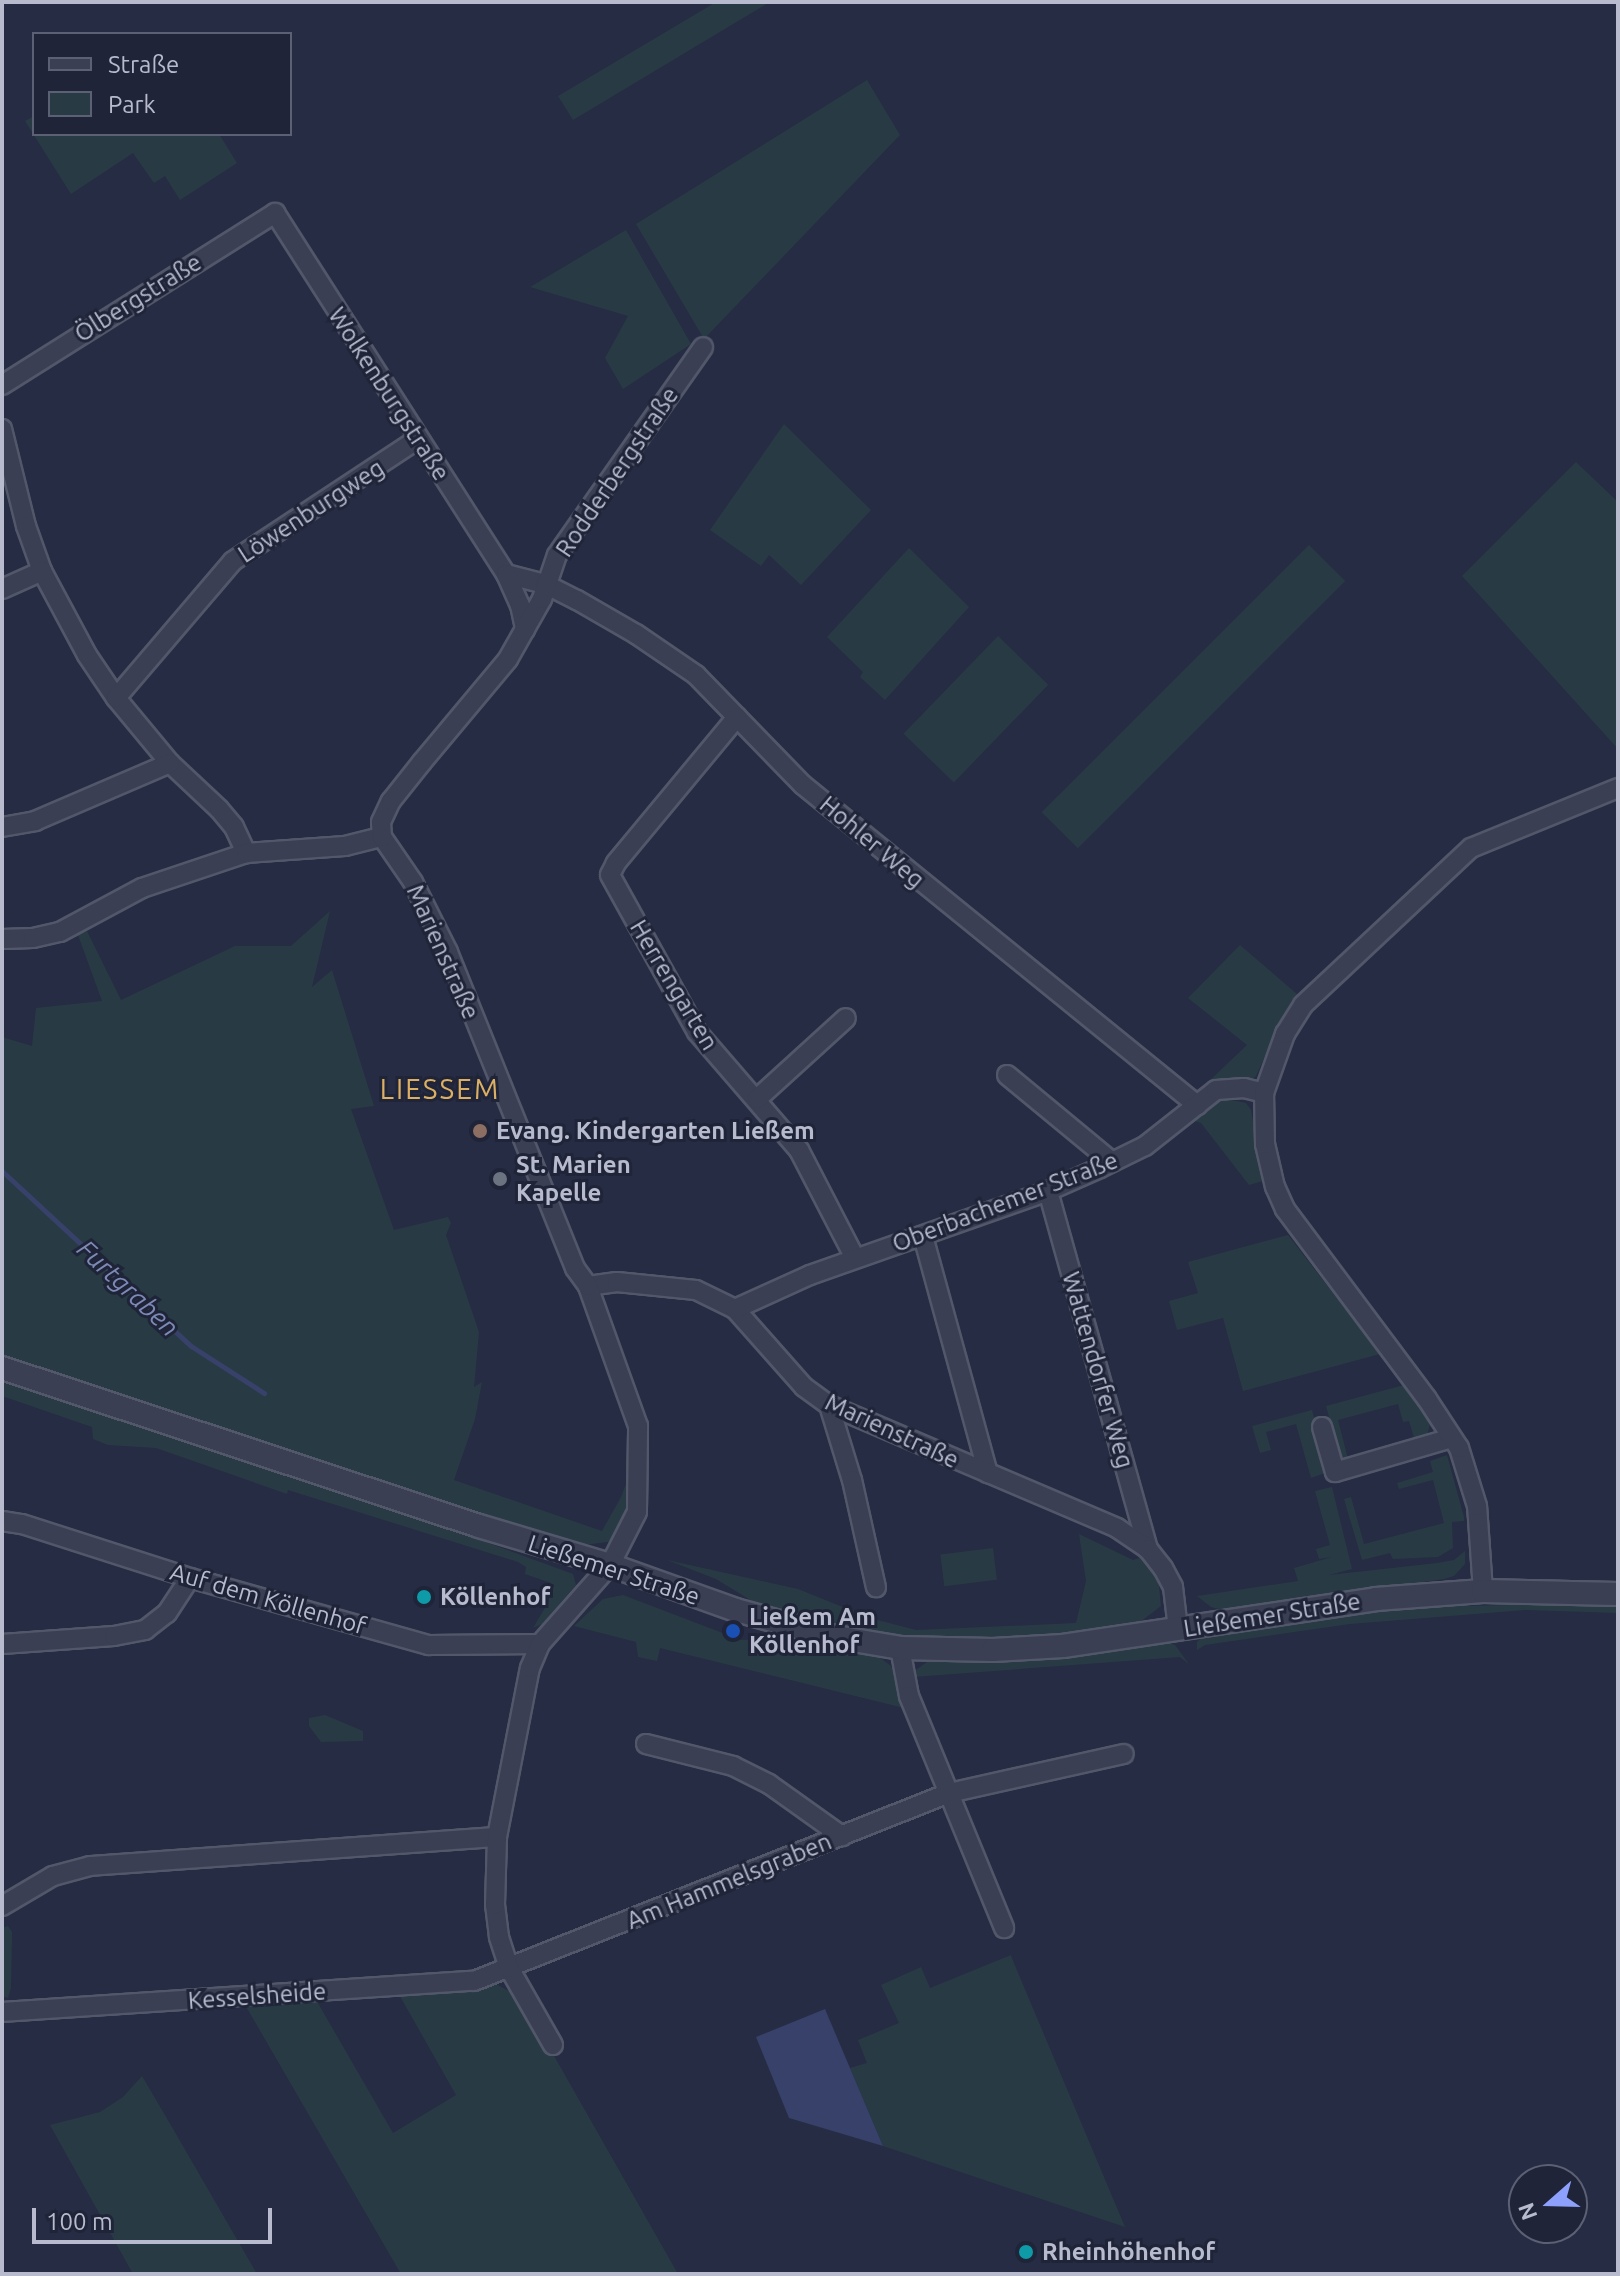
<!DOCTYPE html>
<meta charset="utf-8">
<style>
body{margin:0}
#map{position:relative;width:1620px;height:2276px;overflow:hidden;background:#262c43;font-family:Ubuntu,sans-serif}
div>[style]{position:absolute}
.green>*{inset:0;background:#283b44;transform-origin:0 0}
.water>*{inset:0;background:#374169}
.stream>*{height:5px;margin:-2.5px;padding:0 2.5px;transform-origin:2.5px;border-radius:2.5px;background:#374169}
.roads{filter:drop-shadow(2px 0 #52576a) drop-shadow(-2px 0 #52576a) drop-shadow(0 2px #52576a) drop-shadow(0 -2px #52576a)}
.minor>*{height:18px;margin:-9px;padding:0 9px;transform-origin:9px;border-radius:9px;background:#3a3f53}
.tertiary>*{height:22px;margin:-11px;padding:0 11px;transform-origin:11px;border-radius:11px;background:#3a3f53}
.dots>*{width:22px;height:22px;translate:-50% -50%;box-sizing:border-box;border:4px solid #1f2438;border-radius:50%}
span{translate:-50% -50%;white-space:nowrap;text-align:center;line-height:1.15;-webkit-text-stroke:6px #1f2438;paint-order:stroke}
.street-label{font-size:24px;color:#b7bbcd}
.poi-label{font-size:24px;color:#b7bbcd;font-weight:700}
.left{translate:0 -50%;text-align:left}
.water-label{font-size:26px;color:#7d8ab5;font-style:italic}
.quarter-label{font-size:28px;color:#dbb064;letter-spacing:2px}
.frame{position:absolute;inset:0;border:4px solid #b7bbcd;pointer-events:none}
.legend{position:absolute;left:32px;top:32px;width:260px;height:104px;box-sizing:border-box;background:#1f2438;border:2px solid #5c6074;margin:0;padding:10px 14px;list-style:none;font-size:24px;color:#b7bbcd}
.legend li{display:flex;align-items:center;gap:16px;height:40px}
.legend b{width:40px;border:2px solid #5c6074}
.north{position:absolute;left:1508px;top:2164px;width:80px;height:80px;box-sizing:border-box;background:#1f2438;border:2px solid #5c6074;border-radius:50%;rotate:250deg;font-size:22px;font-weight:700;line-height:32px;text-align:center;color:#b7bbcd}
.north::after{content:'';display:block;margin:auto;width:28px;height:36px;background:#8da1fc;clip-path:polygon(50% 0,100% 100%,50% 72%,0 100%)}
.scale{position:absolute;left:32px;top:2208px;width:240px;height:36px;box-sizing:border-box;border:4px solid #b7bbcd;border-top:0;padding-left:10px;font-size:24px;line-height:28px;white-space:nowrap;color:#b7bbcd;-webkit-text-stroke:6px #1f2438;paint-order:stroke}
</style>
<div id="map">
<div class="green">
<i style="clip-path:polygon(716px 2px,770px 2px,573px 120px,558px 96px)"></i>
<i style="clip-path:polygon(867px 80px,900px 135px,704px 339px,636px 224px)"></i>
<i style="clip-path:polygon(34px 116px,34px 134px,219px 134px,237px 163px,180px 200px,165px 176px,154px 183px,133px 153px,71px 194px,25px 121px)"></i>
<i style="clip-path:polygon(626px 230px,691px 344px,623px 389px,605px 358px,628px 316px,530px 287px)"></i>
<i style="clip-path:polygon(784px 424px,871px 510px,801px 585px,769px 555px,761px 566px,710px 530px)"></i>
<i style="clip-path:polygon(1576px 462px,1618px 502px,1618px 749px,1462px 576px)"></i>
<i style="left:1309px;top:545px;width:51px;height:378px;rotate:45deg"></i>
<i style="clip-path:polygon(909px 548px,969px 607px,885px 700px,860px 677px,863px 672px,827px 637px)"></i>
<i style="left:998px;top:636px;width:70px;height:136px;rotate:44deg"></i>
<i style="clip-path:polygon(330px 911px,312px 987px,332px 970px,374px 1106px,351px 1109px,394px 1230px,448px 1217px,451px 1223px,446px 1235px,479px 1332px,474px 1387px,482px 1382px,475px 1419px,454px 1480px,602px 1531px,621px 1497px,631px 1471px,631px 1503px,615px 1539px,608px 1542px,583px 1545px,568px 1541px,2px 1359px,2px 1037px,32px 1046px,36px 1008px,102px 1001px,78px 935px,87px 931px,121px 1000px,235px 946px,291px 946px)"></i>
<i style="clip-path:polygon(1240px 945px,1298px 995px,1276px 1031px,1256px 1076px,1251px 1080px,1207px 1083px,1247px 1045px,1188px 998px)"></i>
<i style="clip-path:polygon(1226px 1099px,1246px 1103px,1251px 1110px,1263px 1181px,1249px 1185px,1201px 1123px,1192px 1120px,1218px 1100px)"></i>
<i style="clip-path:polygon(1288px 1235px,1380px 1354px,1243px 1391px,1223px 1318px,1177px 1330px,1169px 1301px,1198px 1293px,1188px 1262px)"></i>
<i style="clip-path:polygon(2px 1376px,363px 1497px,573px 1574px,576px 1585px,542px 1624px,533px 1628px,549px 1601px,551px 1583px,525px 1574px,526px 1567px,518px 1562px,288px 1490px,287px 1494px,156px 1448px,108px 1445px,93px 1439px,92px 1427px,2px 1396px)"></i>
<i style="clip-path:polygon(1404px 1385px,1431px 1420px,1427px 1436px,1415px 1441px,1409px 1421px,1403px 1422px,1398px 1404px,1338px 1420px,1348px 1459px,1341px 1458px,1326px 1406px)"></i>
<i style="clip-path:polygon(1312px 1410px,1328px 1472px,1311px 1478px,1296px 1424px,1266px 1432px,1271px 1450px,1260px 1453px,1252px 1426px)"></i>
<i style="clip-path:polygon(1447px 1455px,1464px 1517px,1464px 1521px,1452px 1522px,1453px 1548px,1438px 1557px,1393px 1559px,1390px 1553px,1362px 1560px,1344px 1499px,1351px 1497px,1364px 1544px,1444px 1523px,1433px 1480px,1399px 1489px,1397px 1483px,1433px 1472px,1430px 1461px)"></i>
<i style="clip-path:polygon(1332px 1487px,1352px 1569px,1329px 1575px,1437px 1563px,1454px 1560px,1465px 1551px,1465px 1564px,1454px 1576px,1444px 1579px,1303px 1599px,1233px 1612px,1211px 1607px,1197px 1596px,1298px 1581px,1294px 1568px,1332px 1557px,1319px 1559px,1316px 1549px,1330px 1545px,1315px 1491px)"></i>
<i style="clip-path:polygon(1079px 1534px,1133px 1560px,1143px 1557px,1158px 1577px,1161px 1606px,1140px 1622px,1125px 1627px,994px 1642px,918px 1642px,842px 1628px,752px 1601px,716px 1579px,667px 1560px,798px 1589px,870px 1618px,916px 1630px,1076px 1623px,1086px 1581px)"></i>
<i style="left:993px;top:1548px;width:32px;height:53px;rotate:83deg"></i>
<i style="clip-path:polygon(623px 1595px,741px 1640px,783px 1638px,879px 1657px,891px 1666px,908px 1709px,660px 1648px,657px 1661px,638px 1657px,636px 1642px,574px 1626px,603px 1599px)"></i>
<i style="clip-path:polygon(1618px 1603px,1618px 1613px,1525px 1610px,1350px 1624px,1205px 1645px,1197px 1650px,1197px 1642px,1203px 1636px,1405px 1607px)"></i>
<i style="clip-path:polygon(1163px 1641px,1175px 1645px,1189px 1664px,1180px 1657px,913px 1677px,917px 1669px,930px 1660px)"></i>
<i style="clip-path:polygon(325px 1715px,363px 1731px,363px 1741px,321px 1742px,309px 1726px,309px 1718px)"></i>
<i style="clip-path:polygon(8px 1926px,12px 1932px,11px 1988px,8px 1998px,2px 1996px,2px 1928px)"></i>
<i style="clip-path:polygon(1011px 1955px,1011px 1956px,1125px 2227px,883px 2146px,850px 2068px,867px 2063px,858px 2040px,899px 2023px,881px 1985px,921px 1967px,930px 1988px)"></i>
<i style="clip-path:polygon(496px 1984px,514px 1994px,531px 2027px,549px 2047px,678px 2274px,401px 2274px,244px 2003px,315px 1998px,393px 2133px,456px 2095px,397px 1991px)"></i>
<i style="clip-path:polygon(142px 2076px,169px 2122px,257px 2274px,133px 2274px,50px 2125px,100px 2112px,123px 2097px)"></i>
</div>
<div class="water">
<i style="clip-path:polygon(825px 2009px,850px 2068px,883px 2146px,789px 2118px,756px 2037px)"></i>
</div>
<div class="stream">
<i style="left:2px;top:1171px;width:258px;rotate:42.8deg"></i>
<i style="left:191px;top:1346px;width:87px;rotate:32.8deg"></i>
</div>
<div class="roads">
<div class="minor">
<i style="left:2px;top:385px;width:323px;rotate:-32.2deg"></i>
<i style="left:275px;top:213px;width:429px;rotate:57.4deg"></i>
<i style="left:506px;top:574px;width:40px;rotate:14.4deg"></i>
<i style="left:545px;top:584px;width:36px;rotate:27deg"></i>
<i style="left:577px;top:600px;width:68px;rotate:30deg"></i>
<i style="left:636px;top:634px;width:73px;rotate:34.3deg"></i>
<i style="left:696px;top:675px;width:153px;rotate:45.8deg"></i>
<i style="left:803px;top:785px;width:508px;rotate:39.08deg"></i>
<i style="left:2px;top:429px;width:100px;rotate:76.1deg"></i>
<i style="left:26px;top:526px;width:48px;rotate:70.4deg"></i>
<i style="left:42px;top:571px;width:95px;rotate:61.8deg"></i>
<i style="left:87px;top:655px;width:52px;rotate:56deg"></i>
<i style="left:116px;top:698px;width:85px;rotate:50.3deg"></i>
<i style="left:170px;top:763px;width:67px;rotate:43.2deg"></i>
<i style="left:219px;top:809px;width:23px;rotate:50deg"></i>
<i style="left:234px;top:827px;width:29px;rotate:65deg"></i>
<i style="left:506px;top:574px;width:34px;rotate:66deg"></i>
<i style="left:520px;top:605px;width:25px;rotate:78deg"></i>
<i style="left:2px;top:589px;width:44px;rotate:-24.2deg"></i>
<i style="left:116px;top:698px;width:180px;rotate:-49.5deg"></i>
<i style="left:233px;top:561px;width:222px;rotate:-33.4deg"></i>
<i style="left:737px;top:717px;width:190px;rotate:129.7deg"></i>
<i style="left:616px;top:863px;width:13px;rotate:117deg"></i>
<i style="left:610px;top:875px;width:179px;rotate:61deg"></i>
<i style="left:697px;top:1032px;width:156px;rotate:49.2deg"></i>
<i style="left:799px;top:1150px;width:122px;rotate:62.6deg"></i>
<i style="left:2px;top:827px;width:34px;rotate:-10deg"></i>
<i style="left:35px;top:821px;width:147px;rotate:-23.2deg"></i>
<i style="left:2px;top:939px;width:31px;rotate:-2deg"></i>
<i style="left:33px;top:938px;width:28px;rotate:-13deg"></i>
<i style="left:60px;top:932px;width:93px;rotate:-28.2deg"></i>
<i style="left:142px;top:888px;width:110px;rotate:-18.6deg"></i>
<i style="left:246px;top:853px;width:99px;rotate:-4deg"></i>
<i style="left:345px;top:846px;width:38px;rotate:-14deg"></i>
<i style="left:1007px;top:1075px;width:136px;rotate:39.6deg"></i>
<i style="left:757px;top:1099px;width:120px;rotate:-42.3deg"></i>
<i style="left:1048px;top:1191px;width:372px;rotate:74.4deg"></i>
<i style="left:923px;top:1236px;width:246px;rotate:74.7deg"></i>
<i style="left:588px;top:1286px;width:29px;rotate:-8deg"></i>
<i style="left:617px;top:1282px;width:79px;rotate:5.8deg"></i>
<i style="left:696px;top:1290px;width:43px;rotate:26deg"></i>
<i style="left:735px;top:1309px;width:104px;rotate:48.5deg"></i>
<i style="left:804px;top:1387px;width:31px;rotate:36deg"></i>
<i style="left:829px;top:1405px;width:313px;rotate:23.1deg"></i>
<i style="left:1117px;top:1528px;width:37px;rotate:34deg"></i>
<i style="left:1148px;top:1549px;width:24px;rotate:52deg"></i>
<i style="left:1163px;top:1568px;width:21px;rotate:62deg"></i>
<i style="left:1173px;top:1587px;width:42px;rotate:83.2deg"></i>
<i style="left:735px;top:1309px;width:82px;rotate:-24.4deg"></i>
<i style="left:810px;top:1275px;width:252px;rotate:-19.4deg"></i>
<i style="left:1048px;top:1191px;width:57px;rotate:-23.9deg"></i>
<i style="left:1100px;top:1168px;width:50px;rotate:-26.1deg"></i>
<i style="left:1145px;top:1146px;width:90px;rotate:-38.3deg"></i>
<i style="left:1216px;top:1090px;width:28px;rotate:-4deg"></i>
<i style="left:1244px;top:1088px;width:21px;rotate:14deg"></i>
<i style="left:829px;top:1405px;width:78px;rotate:73deg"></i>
<i style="left:852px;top:1480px;width:110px;rotate:77.4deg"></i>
<i style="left:1322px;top:1427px;width:47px;rotate:73.9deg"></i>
<i style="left:1335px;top:1472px;width:122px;rotate:-16.2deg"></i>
<i style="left:2px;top:1521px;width:20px;rotate:9deg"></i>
<i style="left:22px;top:1524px;width:176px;rotate:17.8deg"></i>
<i style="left:190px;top:1578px;width:248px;rotate:15.7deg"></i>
<i style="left:429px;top:1645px;width:111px;rotate:-0.5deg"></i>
<i style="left:1483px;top:1591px;width:85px;rotate:-94deg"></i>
<i style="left:1477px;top:1506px;width:61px;rotate:-107.2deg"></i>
<i style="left:1459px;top:1448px;width:59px;rotate:-123.1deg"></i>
<i style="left:1427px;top:1399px;width:237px;rotate:-126.8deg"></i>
<i style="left:1285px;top:1209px;width:24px;rotate:-114deg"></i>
<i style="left:1275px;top:1187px;width:44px;rotate:-103.1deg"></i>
<i style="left:1265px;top:1144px;width:51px;rotate:-91.1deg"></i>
<i style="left:1264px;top:1093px;width:63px;rotate:-70.4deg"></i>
<i style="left:1285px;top:1034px;width:34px;rotate:-58deg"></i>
<i style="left:1303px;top:1005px;width:230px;rotate:-43.1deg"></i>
<i style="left:1471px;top:848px;width:159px;rotate:-22.2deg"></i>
<i style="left:2px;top:1644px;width:112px;rotate:-4.1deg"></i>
<i style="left:114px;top:1636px;width:32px;rotate:-11deg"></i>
<i style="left:145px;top:1630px;width:28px;rotate:-38deg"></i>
<i style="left:167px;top:1613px;width:42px;rotate:-56.7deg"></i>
<i style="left:900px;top:1648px;width:49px;rotate:79.4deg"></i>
<i style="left:909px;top:1696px;width:251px;rotate:67.7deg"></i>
<i style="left:646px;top:1744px;width:90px;rotate:14.2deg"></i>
<i style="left:733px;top:1766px;width:40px;rotate:26.6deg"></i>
<i style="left:769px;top:1784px;width:90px;rotate:35.5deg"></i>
<i style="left:2px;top:1906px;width:59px;rotate:-30.5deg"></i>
<i style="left:53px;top:1876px;width:38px;rotate:-15deg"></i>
<i style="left:90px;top:1866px;width:408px;rotate:-4.1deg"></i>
<i style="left:2px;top:2012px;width:473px;rotate:-3.8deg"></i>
<i style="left:474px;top:1981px;width:511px;rotate:-21.59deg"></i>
<i style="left:949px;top:1793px;width:179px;rotate:-12.6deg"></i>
<i style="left:553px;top:2045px;width:89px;rotate:-119.7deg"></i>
<i style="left:509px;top:1968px;width:33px;rotate:-108deg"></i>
<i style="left:499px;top:1937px;width:32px;rotate:-97deg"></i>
<i style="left:495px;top:1905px;width:68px;rotate:-88.3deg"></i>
<i style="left:497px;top:1837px;width:172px;rotate:-79deg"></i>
<i style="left:530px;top:1668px;width:26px;rotate:-67deg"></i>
<i style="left:540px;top:1644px;width:106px;rotate:-48.5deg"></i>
<i style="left:610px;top:1565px;width:59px;rotate:-63deg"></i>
<i style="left:637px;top:1512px;width:86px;rotate:-89.3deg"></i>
<i style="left:638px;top:1426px;width:149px;rotate:-109.7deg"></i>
<i style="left:588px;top:1286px;width:22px;rotate:-126deg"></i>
<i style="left:575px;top:1268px;width:341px;rotate:-111.9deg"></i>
<i style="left:448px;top:952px;width:78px;rotate:-116.6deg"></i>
<i style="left:413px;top:882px;width:55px;rotate:-124.6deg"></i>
<i style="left:382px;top:837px;width:15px;rotate:-94deg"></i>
<i style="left:381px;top:822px;width:23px;rotate:-65deg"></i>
<i style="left:391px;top:801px;width:50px;rotate:-51.5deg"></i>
<i style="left:422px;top:762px;width:134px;rotate:-50.1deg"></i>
<i style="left:508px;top:659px;width:69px;rotate:-60.5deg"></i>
<i style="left:542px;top:599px;width:46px;rotate:-71.2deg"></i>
<i style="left:557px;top:555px;width:254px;rotate:-54.9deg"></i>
</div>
<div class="tertiary">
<i style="left:2px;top:1368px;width:502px;rotate:18.33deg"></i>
<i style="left:479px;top:1526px;width:137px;rotate:16.6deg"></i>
<i style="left:610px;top:1565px;width:134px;rotate:19.7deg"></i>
<i style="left:736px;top:1610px;width:98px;rotate:15.5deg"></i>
<i style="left:830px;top:1636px;width:71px;rotate:9.7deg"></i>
<i style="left:900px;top:1648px;width:93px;rotate:1.2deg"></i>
<i style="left:993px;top:1650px;width:70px;rotate:-3.3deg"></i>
<i style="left:1063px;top:1646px;width:317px;rotate:-8.5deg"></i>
<i style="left:1376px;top:1599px;width:107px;rotate:-4.3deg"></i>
<i style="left:1483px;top:1591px;width:135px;rotate:1.3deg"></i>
</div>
</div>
<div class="dots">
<i style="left:480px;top:1131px;background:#8d6e63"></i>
<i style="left:500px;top:1179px;background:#6b7280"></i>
<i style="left:424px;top:1597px;background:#0f9aa8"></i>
<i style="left:733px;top:1631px;background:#1a4fb4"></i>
<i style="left:1026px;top:2252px;background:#0f9aa8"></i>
</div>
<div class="street-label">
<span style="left:138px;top:298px;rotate:-32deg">Ölbergstraße</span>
<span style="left:389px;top:394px;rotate:57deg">Wolkenburgstraße</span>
<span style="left:617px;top:472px;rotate:-56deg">Rodderbergstraße</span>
<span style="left:311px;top:511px;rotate:-33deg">Löwenburgweg</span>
<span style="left:872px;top:842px;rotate:40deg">Hohler Weg</span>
<span style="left:443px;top:952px;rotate:66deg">Marienstraße</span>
<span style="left:674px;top:985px;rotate:59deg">Herrengarten</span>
<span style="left:1005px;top:1202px;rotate:-21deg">Oberbachemer Straße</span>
<span style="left:1098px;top:1370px;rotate:74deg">Wattendorfer Weg</span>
<span style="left:892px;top:1431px;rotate:25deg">Marienstraße</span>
<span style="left:614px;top:1570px;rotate:18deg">Ließemer Straße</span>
<span style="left:268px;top:1599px;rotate:16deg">Auf dem Köllenhof</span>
<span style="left:1272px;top:1615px;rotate:-9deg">Ließemer Straße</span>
<span style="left:729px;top:1881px;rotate:-22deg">Am Hammelsgraben</span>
<span style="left:257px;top:1996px;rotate:-4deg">Kesselsheide</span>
</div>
<div class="poi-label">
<span class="left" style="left:496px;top:1131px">Evang. Kindergarten Ließem</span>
<span class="left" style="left:516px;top:1179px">St. Marien<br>Kapelle</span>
<span class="left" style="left:440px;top:1597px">Köllenhof</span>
<span class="left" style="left:749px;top:1631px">Ließem Am<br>Köllenhof</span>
<span class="left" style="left:1042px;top:2252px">Rheinhöhenhof</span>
</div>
<div class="water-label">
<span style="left:128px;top:1288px;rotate:43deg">Furtgraben</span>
</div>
<div class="quarter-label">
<span style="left:440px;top:1089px">LIESSEM</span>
</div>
<div class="frame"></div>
<ul class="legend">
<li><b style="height:10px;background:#3a3f53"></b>Straße</li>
<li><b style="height:22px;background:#283b44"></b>Park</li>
</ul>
<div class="north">N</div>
<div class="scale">100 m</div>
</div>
